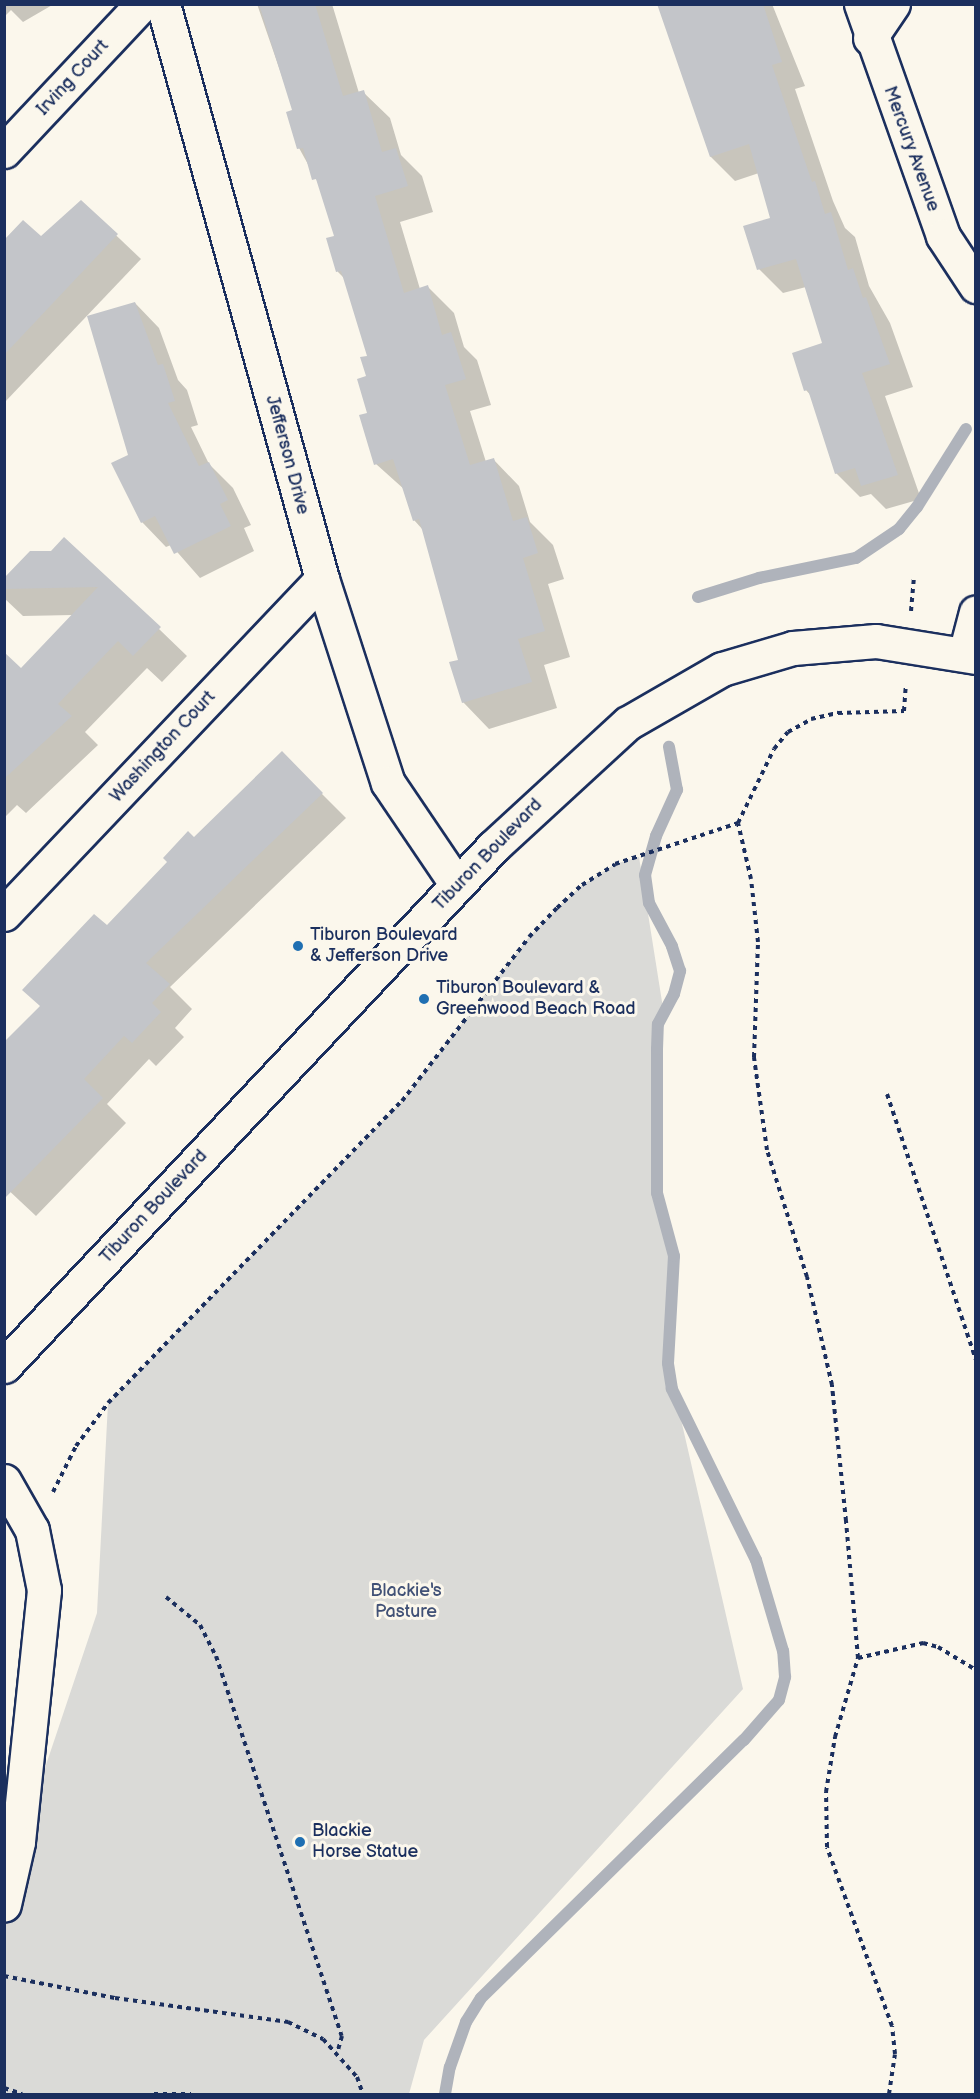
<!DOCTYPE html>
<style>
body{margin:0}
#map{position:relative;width:980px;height:2099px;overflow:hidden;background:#fbf7ec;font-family:"Balsamiq Sans",sans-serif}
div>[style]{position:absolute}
.green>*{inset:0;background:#dadad7}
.shadow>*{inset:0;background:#0003}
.stream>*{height:12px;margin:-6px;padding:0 6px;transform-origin:6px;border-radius:6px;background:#afb3bb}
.building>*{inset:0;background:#c3c5c9}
.path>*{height:4px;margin-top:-2px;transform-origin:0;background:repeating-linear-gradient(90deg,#1b2f5e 0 4.5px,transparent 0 9px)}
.roads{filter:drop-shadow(2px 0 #1b2f5e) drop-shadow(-2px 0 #1b2f5e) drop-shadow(0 2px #1b2f5e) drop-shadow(0 -2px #1b2f5e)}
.minor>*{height:33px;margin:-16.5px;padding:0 16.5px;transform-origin:16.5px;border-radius:16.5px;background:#fbf7ec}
.tertiary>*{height:33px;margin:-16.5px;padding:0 16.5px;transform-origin:16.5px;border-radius:16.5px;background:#fbf7ec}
.secondary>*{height:33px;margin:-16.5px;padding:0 16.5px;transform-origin:16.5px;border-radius:16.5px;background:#fbf7ec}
.dots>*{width:16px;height:16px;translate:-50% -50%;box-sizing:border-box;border:3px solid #fbf7ec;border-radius:50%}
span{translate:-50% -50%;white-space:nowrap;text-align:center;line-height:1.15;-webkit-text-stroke:6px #fbf7ec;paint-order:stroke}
.street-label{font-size:18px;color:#1b2f5e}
.poi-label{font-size:18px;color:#1b2f5e}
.left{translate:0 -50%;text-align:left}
.park-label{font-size:18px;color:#415176}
.frame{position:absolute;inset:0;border:6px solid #1b2f5e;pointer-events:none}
</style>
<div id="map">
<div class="green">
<i style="clip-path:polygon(639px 857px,663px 1008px,658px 1024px,654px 1127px,657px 1193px,674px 1256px,668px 1363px,743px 1689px,424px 2040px,409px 2094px,5px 2094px,5px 1887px,97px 1613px,108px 1403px,402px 1101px,529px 937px,557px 908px,582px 885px,615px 864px)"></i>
</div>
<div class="shadow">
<i style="clip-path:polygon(4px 4px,54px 4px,23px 22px,11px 10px,4px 17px)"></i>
<i style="clip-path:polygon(257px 4px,332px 4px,359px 93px,363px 92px,390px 118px,401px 155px,422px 176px,433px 212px,400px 222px,420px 289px,428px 287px,454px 313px,464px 347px,477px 360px,491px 405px,470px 411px,486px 462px,493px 459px,519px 486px,530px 522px,553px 545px,564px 579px,548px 584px,570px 657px,544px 665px,557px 708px,489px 729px,463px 702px,460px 661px,423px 530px,414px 520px,405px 490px,376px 464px,369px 414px,368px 357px,346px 280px,338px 272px,336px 237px,320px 186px,299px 148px,294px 111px)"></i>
<i style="clip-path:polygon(658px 4px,772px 4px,805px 86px,795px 89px,833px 201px,845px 228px,855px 237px,869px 286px,890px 323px,913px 387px,885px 396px,921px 499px,886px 509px,871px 494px,860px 497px,836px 473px,812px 397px,806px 390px,824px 344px,806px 287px,783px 293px,759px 269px,772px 219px,759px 173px,735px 181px,711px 157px)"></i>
<i style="clip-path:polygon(81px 202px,141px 259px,4px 403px,4px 277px)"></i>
<i style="clip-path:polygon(135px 303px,159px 328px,178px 380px,187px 390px,198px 425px,191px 427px,209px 464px,233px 488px,251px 525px,244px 528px,254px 551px,200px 578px,171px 545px,166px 547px,142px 522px,130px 456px)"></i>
<i style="clip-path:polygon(52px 552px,159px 629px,187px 656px,162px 682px,147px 668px,85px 732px,98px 745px,26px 813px,17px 805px,4px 818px,4px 654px,21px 670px,73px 615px,23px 616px,4px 598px,4px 580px)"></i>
<i style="clip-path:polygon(282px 754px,346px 818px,170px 987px,192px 1009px,175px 1028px,184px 1037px,156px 1066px,149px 1059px,107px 1104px,126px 1123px,36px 1216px,4px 1186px,41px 1006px,107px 927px)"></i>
</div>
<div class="stream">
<i style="left:698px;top:597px;width:64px;rotate:-17.3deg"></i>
<i style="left:759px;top:578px;width:99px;rotate:-11.7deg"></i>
<i style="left:856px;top:558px;width:52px;rotate:-34deg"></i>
<i style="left:899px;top:529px;width:28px;rotate:-51deg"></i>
<i style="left:917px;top:507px;width:92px;rotate:-57.9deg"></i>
<i style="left:445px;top:2094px;width:27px;rotate:-80deg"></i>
<i style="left:450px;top:2067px;width:48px;rotate:-70.4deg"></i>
<i style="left:466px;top:2022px;width:28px;rotate:-58deg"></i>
<i style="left:481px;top:1998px;width:368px;rotate:-44.5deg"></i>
<i style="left:744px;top:1740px;width:53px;rotate:-48.8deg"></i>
<i style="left:779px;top:1700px;width:24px;rotate:-75deg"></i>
<i style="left:785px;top:1677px;width:26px;rotate:-94deg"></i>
<i style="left:783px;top:1651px;width:95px;rotate:-106.5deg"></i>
<i style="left:756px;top:1560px;width:191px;rotate:-116.2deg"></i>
<i style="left:672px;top:1389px;width:26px;rotate:-99deg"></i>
<i style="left:668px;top:1363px;width:107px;rotate:-86.8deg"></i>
<i style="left:674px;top:1256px;width:65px;rotate:-105.1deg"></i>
<i style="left:657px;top:1193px;width:144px;rotate:-90deg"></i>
<i style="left:657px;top:1049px;width:25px;rotate:-88deg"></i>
<i style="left:658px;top:1024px;width:34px;rotate:-62deg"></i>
<i style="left:674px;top:994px;width:24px;rotate:-75deg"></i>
<i style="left:680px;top:971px;width:26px;rotate:-108deg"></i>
<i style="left:672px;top:946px;width:49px;rotate:-118.1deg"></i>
<i style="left:649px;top:903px;width:28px;rotate:-98deg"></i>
<i style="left:645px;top:875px;width:41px;rotate:-74.2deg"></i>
<i style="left:656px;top:836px;width:51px;rotate:-65.5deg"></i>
<i style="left:677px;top:790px;width:44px;rotate:-100.5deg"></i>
</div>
<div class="building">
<i style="clip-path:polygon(259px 4px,315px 4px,343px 96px,364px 90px,382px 152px,396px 148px,408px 186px,375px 196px,404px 293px,428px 285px,442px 335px,451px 332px,466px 379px,445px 385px,470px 465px,494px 458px,513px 521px,527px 517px,538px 553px,523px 558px,545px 631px,518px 639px,532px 682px,462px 703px,449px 662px,458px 660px,419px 519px,413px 521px,393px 459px,374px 465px,359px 415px,367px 413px,357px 379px,366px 376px,360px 357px,367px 356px,341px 271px,336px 272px,326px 238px,334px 236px,316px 179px,312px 180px,303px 148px,297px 149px,286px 112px,292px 110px)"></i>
<i style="clip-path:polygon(657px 4px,763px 4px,782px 62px,772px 65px,812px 182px,815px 181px,825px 214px,831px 212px,848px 270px,853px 268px,863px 298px,866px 297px,890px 364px,862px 373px,898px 475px,861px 486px,855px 468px,835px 474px,808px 390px,804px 391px,792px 353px,822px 343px,796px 259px,757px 270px,743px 226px,770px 218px,749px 144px,710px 157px)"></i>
<i style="clip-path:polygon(81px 200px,118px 234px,4px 355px,4px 240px,23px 220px,41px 236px)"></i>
<i style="clip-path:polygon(135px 302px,158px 365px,163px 364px,175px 401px,168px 403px,199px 466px,209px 462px,228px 500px,220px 504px,231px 526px,174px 554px,155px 516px,141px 523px,111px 463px,128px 455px,87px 316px)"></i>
<i style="clip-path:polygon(64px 537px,161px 627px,133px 656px,118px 641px,58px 704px,72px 716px,4px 779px,4px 652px,21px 668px,98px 587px,4px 589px,4px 578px,30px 551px,51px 551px)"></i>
<i style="clip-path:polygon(282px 751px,323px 793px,146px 963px,170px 984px,152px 1003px,161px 1012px,132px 1043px,124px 1036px,84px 1079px,103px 1098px,4px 1199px,4px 1042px,40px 1006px,22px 990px,94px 914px,107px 925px,167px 862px,163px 858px,188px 831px,194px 837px)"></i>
</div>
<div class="path">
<i style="left:911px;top:611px;width:33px;rotate:-85deg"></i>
<i style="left:887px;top:1094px;width:280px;rotate:71.5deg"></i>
<i style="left:53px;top:1492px;width:51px;rotate:-63.4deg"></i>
<i style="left:76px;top:1446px;width:54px;rotate:-53.3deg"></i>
<i style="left:108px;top:1403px;width:421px;rotate:-45.8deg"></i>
<i style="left:402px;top:1101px;width:207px;rotate:-52.2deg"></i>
<i style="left:529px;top:937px;width:40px;rotate:-46deg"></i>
<i style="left:557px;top:908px;width:34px;rotate:-43deg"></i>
<i style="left:582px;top:885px;width:39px;rotate:-32deg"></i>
<i style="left:615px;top:864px;width:130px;rotate:-18.4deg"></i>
<i style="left:166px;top:1597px;width:44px;rotate:39.5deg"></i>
<i style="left:200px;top:1625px;width:35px;rotate:63deg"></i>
<i style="left:216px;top:1656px;width:400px;rotate:71.7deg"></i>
<i style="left:342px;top:2036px;width:18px;rotate:106deg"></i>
<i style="left:858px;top:1658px;width:67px;rotate:-13deg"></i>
<i style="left:923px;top:1643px;width:16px;rotate:15deg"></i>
<i style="left:938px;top:1647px;width:44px;rotate:31.2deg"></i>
<i style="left:4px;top:1976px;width:113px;rotate:11.2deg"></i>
<i style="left:115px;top:1998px;width:175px;rotate:7.9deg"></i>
<i style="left:288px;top:2022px;width:39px;rotate:26deg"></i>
<i style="left:323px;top:2039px;width:51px;rotate:48.2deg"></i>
<i style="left:357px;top:2077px;width:18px;rotate:71deg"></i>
<i style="left:4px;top:2088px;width:19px;rotate:18deg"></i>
<i style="left:154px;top:2094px;width:37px"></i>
<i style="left:889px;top:2094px;width:40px;rotate:-81.5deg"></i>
<i style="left:895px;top:2054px;width:28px;rotate:-96deg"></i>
<i style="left:892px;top:2026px;width:190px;rotate:-110deg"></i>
<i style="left:827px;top:1847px;width:55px;rotate:-91deg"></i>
<i style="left:826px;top:1792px;width:56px;rotate:-80.7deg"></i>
<i style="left:835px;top:1737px;width:82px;rotate:-73.8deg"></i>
<i style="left:858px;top:1658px;width:138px;rotate:-95deg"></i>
<i style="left:846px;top:1521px;width:137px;rotate:-95.9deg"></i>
<i style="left:832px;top:1385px;width:111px;rotate:-103deg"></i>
<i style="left:807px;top:1277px;width:133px;rotate:-107.5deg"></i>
<i style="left:767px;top:1150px;width:94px;rotate:-98deg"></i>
<i style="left:754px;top:1057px;width:115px;rotate:-88deg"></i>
<i style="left:758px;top:942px;width:63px;rotate:-96.3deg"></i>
<i style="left:751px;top:879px;width:57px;rotate:-103.1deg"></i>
<i style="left:738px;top:823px;width:82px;rotate:-64.1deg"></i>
<i style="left:774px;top:749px;width:22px;rotate:-51deg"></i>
<i style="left:788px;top:732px;width:26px;rotate:-29deg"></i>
<i style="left:811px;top:719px;width:28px;rotate:-13deg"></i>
<i style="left:838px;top:713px;width:66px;rotate:-1.7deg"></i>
<i style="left:904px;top:711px;width:27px;rotate:-86deg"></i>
</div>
<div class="roads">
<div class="minor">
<i style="left:163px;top:4px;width:597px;rotate:74.54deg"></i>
<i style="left:322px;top:579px;width:214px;rotate:72.1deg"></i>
<i style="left:388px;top:783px;width:123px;rotate:55.9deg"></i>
<i style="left:861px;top:4px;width:246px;rotate:70.5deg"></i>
<i style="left:943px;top:236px;width:60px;rotate:56.6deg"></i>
<i style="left:870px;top:38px;width:41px;rotate:-55.9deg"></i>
<i style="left:4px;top:151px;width:202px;rotate:-46.8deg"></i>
<i style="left:4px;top:914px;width:462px;rotate:-46.5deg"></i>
<i style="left:4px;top:1481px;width:56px;rotate:60.3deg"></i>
<i style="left:32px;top:1530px;width:61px;rotate:78.7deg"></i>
<i style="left:44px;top:1590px;width:253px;rotate:95.9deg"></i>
<i style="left:18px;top:1842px;width:64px;rotate:102.7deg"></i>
</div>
<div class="tertiary">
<i style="left:965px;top:654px;width:43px;rotate:-75.3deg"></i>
</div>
<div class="secondary">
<i style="left:4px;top:1366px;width:713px;rotate:-46.7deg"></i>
<i style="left:493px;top:847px;width:183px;rotate:-42.6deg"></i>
<i style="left:628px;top:723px;width:108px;rotate:-29.9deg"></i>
<i style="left:722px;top:669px;width:74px;rotate:-16.5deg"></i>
<i style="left:793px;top:648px;width:83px;rotate:-4.8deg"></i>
<i style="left:876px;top:641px;width:101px;rotate:9.1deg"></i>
</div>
</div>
<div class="dots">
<i style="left:298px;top:946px;background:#1f6fb2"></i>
<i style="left:424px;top:999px;background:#1f6fb2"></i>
<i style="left:300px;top:1842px;background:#1f6fb2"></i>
</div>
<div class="street-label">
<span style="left:73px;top:78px;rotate:-47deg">Irving Court</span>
<span style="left:911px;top:149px;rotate:70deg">Mercury Avenue</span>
<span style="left:287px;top:455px;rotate:75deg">Jefferson Drive</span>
<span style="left:163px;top:747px;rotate:-47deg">Washington Court</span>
<span style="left:488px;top:855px;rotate:-46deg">Tiburon Boulevard</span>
<span style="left:154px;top:1207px;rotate:-47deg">Tiburon Boulevard</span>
</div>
<div class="poi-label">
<span class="left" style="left:310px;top:946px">Tiburon Boulevard<br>&amp; Jefferson Drive</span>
<span class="left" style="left:436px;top:999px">Tiburon Boulevard &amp;<br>Greenwood Beach Road</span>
<span class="left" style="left:312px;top:1842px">Blackie<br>Horse Statue</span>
</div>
<div class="park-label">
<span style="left:406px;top:1602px">Blackie's<br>Pasture</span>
</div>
<div class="frame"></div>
</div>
